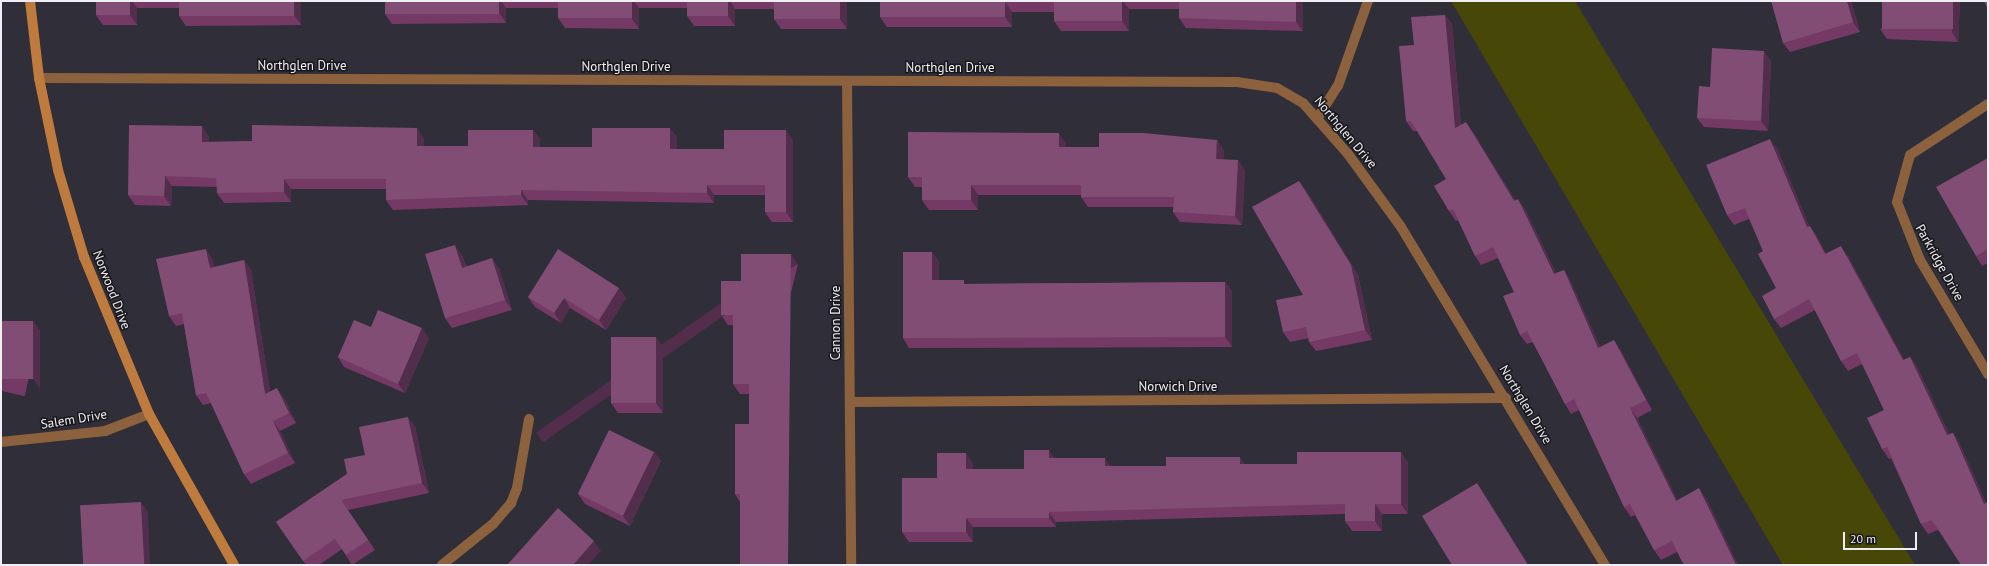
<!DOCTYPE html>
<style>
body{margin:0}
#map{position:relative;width:1989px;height:566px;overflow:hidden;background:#302e38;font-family:"PT Sans",sans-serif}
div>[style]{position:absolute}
.green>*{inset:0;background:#474708}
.lane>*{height:10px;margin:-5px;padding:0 5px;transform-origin:5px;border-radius:5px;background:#8c613d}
.street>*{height:10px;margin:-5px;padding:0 5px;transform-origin:5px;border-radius:5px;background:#8c613d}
.secondary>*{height:10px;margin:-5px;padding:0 5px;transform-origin:5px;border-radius:5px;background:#bf7b3e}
.wall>*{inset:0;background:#743a65;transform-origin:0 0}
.shaded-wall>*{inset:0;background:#532d4c;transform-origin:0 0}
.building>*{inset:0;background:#814d74;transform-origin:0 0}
span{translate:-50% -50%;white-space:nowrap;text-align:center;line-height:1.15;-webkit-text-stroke:3px #18171b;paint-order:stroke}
.street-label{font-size:13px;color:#efeef4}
.frame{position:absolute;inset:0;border:2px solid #efeef4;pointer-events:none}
.scale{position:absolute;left:1843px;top:532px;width:74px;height:18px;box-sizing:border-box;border:2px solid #efeef4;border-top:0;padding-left:5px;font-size:12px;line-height:14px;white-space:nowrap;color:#efeef4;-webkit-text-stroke:3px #18171b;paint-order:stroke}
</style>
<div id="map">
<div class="green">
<i style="clip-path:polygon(1451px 1px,1575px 1px,1915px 565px,1783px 565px)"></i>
</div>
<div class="lane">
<i style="left:1317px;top:119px;width:39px;rotate:-58deg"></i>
<i style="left:1338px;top:86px;width:90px;rotate:-70.6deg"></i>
</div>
<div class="street">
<i style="left:39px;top:78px;width:1198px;rotate:0.19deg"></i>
<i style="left:1237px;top:82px;width:40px;rotate:8.5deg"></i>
<i style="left:1277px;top:88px;width:30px;rotate:30deg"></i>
<i style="left:1303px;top:103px;width:68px;rotate:48.6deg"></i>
<i style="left:1348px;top:154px;width:90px;rotate:54deg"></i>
<i style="left:1401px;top:227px;width:395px;rotate:58.9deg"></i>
<i style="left:847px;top:81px;width:484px;rotate:89.5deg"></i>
<i style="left:1988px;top:104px;width:93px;rotate:146.8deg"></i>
<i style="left:1910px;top:155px;width:49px;rotate:105.5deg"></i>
<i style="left:1897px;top:202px;width:62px;rotate:68.4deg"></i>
<i style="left:1920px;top:260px;width:133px;rotate:59.2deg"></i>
<i style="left:850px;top:402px;width:656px;rotate:-0.35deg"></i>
<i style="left:1px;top:442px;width:105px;rotate:-6deg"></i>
<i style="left:105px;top:431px;width:47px;rotate:-21.1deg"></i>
<i style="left:442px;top:565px;width:65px;rotate:-38.8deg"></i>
<i style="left:493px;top:524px;width:28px;rotate:-49deg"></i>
<i style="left:511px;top:503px;width:16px;rotate:-68deg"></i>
<i style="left:517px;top:488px;width:70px;rotate:-80.1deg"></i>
</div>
<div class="secondary">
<i style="left:30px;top:1px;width:78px;rotate:83.3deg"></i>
<i style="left:39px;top:78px;width:94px;rotate:78.3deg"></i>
<i style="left:58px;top:170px;width:91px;rotate:73.4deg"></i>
<i style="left:84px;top:257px;width:170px;rotate:67.5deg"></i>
<i style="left:149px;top:414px;width:173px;rotate:60.6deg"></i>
</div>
<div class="wall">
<i style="clip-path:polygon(96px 1px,301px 1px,301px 25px,186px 26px,179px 16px,179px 8px,137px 8px,137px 25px,103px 25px,96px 15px)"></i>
<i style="clip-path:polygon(349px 1px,847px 1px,847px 29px,781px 29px,774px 19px,774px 9px,735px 9px,735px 26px,694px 26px,687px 16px,687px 8px,639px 8px,639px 29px,565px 28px,558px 18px,558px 8px,506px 8px,506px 23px,392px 24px,385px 14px,385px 2px)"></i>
<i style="clip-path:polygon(880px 1px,1303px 1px,1303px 31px,1186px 28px,1179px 18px,1179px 9px,1129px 9px,1129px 31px,1061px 31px,1054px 21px,1054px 12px,1012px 12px,1012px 27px,887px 27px,880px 17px)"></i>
<i style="clip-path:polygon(1851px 1px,1860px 32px,1790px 52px,1783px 43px)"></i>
<i style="clip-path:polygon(1960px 1px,1958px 42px,1887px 39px,1880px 29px)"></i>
<i style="clip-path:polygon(1445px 15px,1452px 24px,1461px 125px,1473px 132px,1515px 200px,1525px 209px,1556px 273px,1564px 270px,1570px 280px,1600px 347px,1620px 349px,1652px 410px,1637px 418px,1677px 500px,1706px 498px,1738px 565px,1684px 565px,1677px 552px,1661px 560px,1654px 550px,1635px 515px,1631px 517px,1624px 507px,1579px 410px,1571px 414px,1565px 404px,1533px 342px,1527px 344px,1520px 335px,1514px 292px,1498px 258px,1481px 265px,1475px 256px,1458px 220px,1456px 221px,1449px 211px,1446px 179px,1417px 131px,1413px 131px,1406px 121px,1414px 45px)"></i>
<i style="clip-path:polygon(1771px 61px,1768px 131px,1704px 127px,1697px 118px,1710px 87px)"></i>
<i style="clip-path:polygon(670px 128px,677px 138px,677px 149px,724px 149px,793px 140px,793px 222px,772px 222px,765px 212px,765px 195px,714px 195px,714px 203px,528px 200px,528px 205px,393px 210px,386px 200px,386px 189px,291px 189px,291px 202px,224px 203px,217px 193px,217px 187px,172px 186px,171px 206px,135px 205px,128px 195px,209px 136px,209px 142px,424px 138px,424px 146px,468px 146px,533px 130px,540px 139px,540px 147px,592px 147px)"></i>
<i style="clip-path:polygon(1066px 143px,1066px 147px,1224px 150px,1223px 159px,1245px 170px,1242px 225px,1180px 222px,1173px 212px,1174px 207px,1088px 207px,1081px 197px,1081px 195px,978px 195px,978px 210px,929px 210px,922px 200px,922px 187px,915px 187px,908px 177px)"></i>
<i style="clip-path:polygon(1777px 148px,1809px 226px,1817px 236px,1826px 254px,1848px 256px,1904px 360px,1910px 357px,1917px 367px,1949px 434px,1953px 433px,1959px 442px,1986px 503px,1938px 530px,1928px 534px,1921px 524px,1891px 458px,1889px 459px,1882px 449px,1884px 410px,1862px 364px,1848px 371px,1841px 361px,1815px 310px,1781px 328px,1774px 319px,1776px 288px,1763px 251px,1749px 219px,1734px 225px,1727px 215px)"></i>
<i style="clip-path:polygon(1988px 158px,1988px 263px,1982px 266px,1976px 256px)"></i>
<i style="clip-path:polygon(1306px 190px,1358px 275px,1372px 340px,1316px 351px,1309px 342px,1309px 338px,1290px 342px,1283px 332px,1303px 295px)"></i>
<i style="clip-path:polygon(932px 252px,939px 262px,939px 280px,967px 284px,1225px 282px,1232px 291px,1232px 347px,909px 348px,903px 338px)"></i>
<i style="clip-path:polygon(462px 255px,466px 266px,499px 268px,512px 310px,452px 328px,445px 318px)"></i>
<i style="clip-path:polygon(212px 258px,214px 267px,244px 260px,251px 270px,270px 391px,284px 398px,296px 423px,280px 431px,295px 463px,251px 484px,244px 474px,211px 403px,203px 405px,196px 395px,184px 324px,176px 326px,169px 316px)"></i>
<i style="clip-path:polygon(798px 264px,740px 502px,735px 494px,749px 424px,749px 394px,740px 394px,733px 384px,733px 325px,728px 325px,721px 315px,741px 281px)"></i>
<i style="clip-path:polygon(619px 288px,626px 298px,606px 330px,570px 308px,561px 323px,535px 307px,528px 297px)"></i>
<i style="left:1px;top:321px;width:40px;height:68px;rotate:13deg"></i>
<i style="clip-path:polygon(371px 327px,429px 338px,405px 393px,344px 367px,338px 357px)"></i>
<i style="clip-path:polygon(663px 347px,663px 413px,618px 413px,611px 403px)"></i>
<i style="clip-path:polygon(415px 426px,429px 493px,348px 510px,375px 550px,352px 565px,342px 549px,319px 565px,306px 565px,276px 522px,347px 474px,365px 455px)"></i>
<i style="clip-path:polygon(654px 452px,661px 461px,630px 526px,585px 504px,578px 494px)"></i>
<i style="clip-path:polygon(1054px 458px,1111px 466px,1166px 466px,1245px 464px,1297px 464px,1408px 462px,1408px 514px,1382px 514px,1382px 531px,1352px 531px,1345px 521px,1345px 514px,1056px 522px,1056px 527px,973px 527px,973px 542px,909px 542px,902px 532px,937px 478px,973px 463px,973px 469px,1024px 469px)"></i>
</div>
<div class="shaded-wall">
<i style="clip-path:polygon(130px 1px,132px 1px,137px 8px,137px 25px,130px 15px)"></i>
<i style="clip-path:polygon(294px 1px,301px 1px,301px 25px,294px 15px)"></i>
<i style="clip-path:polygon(499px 1px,501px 1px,506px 8px,506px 23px,499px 13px)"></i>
<i style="clip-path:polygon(632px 1px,634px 1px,639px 8px,639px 29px,632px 19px)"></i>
<i style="clip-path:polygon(728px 1px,730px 1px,735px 9px,735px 26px,728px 16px)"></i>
<i style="clip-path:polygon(840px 1px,847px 1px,847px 29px,840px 19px)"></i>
<i style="clip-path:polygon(1122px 1px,1123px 1px,1129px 9px,1129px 31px,1122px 21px)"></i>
<i style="clip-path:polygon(1296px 1px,1303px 1px,1303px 31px,1296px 22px)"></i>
<i style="clip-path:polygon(1847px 1px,1851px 1px,1860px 32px,1853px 22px)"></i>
<i style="clip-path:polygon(1953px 1px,1960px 1px,1958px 42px,1952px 32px)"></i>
<i style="clip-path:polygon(1005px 2px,1012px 12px,1012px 27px,1005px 17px)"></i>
<i style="clip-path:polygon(1445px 15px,1452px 24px,1462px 138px,1455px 128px)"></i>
<i style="clip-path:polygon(1764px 51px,1771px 61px,1768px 131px,1761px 121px)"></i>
<i style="clip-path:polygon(1466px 122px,1473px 132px,1521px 210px,1514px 201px)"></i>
<i style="clip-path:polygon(202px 126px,209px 136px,209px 152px,202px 142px)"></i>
<i style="clip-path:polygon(417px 128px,424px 138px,424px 155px,417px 146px)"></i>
<i style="clip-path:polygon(670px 128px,677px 138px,677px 159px,670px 149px)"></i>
<i style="clip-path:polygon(533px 130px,540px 139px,540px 157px,533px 147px)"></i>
<i style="clip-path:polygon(786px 130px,793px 140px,793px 222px,786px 212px)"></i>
<i style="clip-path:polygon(1059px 133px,1066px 143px,1066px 157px,1059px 147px)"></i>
<i style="clip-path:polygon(1770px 139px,1777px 148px,1814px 237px,1807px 227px)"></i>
<i style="clip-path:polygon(1217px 140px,1224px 150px,1222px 169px,1216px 159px)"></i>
<i style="clip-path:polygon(1238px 160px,1245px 170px,1242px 225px,1235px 216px)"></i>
<i style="clip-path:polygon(165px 176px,172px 186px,171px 206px,164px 196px)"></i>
<i style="clip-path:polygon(284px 179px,291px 189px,291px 202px,284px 192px)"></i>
<i style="clip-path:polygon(1299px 181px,1306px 190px,1358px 275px,1372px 340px,1365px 330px)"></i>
<i style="clip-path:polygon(707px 185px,714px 195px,714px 203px,707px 193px)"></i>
<i style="clip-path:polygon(971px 185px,978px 195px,978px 210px,971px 200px)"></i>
<i style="clip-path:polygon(521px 190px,528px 200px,528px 205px,521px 195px)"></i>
<i style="clip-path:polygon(1518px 199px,1525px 209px,1561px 284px,1554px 274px)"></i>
<i style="clip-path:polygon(1810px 226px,1817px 236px,1832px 264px,1825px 254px)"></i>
<i style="clip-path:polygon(455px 245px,462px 255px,469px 277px,462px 268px)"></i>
<i style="clip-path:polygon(1841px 246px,1848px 256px,1910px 370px,1903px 360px)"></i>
<i style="clip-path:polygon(206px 249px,212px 258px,217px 278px,210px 268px)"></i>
<i style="clip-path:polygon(932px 252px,939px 262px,939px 290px,932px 280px)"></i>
<i style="left:791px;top:254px;width:12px;height:311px;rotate:55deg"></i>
<i style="clip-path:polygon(492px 258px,499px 268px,512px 310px,505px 300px)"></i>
<i style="clip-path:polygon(244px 260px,251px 270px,272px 404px,265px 394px)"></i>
<i style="clip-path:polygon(1564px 270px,1570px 280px,1605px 358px,1598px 348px)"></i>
<i style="clip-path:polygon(1225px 282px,1232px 291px,1232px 347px,1225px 337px)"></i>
<i style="clip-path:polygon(619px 288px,626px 298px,606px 330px,599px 320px)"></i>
<i style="clip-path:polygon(564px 298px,570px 308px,561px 323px,554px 313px)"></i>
<i style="clip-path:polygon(33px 321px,40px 330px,40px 389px,33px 379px)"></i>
<i style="clip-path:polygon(422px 328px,429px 338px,405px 393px,398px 384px)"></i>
<i style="clip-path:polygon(656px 337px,663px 347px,663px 413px,656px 403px)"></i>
<i style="clip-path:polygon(1614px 340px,1620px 349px,1652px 410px,1646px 400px)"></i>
<i style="clip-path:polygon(1910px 357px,1917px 367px,1954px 445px,1947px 435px)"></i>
<i style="clip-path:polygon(277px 388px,284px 398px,296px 423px,289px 413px)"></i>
<i style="clip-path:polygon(1630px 408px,1637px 418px,1683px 510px,1676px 501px)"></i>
<i style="clip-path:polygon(408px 417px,415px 426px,429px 493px,422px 483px)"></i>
<i style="clip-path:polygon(273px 421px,280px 431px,295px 463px,288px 453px)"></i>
<i style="clip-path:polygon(1953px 433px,1959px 442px,1988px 507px,1984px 504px)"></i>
<i style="clip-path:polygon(1049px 450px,1056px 460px,1049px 458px)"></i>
<i style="clip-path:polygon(654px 452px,661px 461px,630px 526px,623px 516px)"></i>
<i style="clip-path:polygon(1401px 452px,1408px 462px,1408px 514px,1401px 504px)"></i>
<i style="clip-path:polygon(966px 453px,973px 463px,973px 479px,966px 469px)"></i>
<i style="clip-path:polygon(1240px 457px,1247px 467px,1240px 464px)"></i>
<i style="clip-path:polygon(1105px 458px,1112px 468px,1105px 466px)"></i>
<i style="clip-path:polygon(1477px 483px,1484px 493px,1529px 565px,1528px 565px)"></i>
<i style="clip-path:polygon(1699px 488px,1706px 498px,1738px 565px,1736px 565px)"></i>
<i style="left:1px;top:502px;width:4px;height:60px;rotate:56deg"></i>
<i style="clip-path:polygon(141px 502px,148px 512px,150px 565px,144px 565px)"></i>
<i style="clip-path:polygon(1375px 504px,1382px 514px,1382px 531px,1375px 521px)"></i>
<i style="clip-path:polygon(1049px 512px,1056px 522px,1056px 527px,1049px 518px)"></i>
<i style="clip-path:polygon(966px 518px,973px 527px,973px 542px,966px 532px)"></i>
<i style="clip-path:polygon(594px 541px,601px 551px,588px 565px,575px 565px,574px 564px)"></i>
</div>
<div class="building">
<i style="left:96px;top:1px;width:34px;height:14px"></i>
<i style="left:179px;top:1px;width:115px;height:15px"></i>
<i style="left:385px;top:1px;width:114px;height:13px"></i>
<i style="left:558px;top:1px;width:74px;height:17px"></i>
<i style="left:687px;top:1px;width:41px;height:15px"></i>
<i style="left:774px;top:1px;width:66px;height:18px"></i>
<i style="clip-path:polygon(880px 1px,1122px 1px,1122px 21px,1054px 21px,1054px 2px,1005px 2px,1005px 17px,880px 17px)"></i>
<i style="clip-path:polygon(1179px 1px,1296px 1px,1296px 22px,1179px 18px)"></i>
<i style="clip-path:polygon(1771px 1px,1847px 1px,1853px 22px,1783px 43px)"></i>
<i style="left:1882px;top:1px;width:71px;height:28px"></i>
<i style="clip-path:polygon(1984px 1px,1988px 1px,1988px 10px)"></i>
<i style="clip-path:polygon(1445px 15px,1455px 128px,1466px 122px,1514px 201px,1518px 199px,1554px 274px,1564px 270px,1598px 348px,1614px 340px,1646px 400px,1630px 408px,1676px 501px,1699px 488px,1736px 565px,1684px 565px,1672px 541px,1654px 550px,1630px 504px,1624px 507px,1574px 399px,1565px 404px,1527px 331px,1520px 335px,1503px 296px,1514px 292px,1493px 247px,1475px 256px,1453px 209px,1449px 211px,1434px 186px,1446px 179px,1411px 121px,1406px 121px,1399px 46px,1414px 45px,1411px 17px)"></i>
<i style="clip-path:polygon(1712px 48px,1764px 51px,1761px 121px,1697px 118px,1699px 86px,1710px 87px)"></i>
<i style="clip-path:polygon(129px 125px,202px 126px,202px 142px,252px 141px,252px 125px,417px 128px,417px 146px,468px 146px,468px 130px,533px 130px,533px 147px,592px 147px,592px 128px,670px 128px,670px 149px,724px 149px,724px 130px,786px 130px,786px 212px,765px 212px,765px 185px,707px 185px,707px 193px,521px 190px,521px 195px,386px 200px,386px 179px,284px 179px,284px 192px,217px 193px,216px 178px,165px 176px,164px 196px,128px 195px)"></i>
<i style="clip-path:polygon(908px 132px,1059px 133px,1059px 147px,1099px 147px,1099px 133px,1143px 133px,1217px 140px,1216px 159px,1238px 160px,1235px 216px,1173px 212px,1174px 197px,1081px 197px,1081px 185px,971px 185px,971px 200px,922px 200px,922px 177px,908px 177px)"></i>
<i style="clip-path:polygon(1770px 139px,1807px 227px,1810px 226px,1825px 254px,1841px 246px,1903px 360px,1910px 357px,1947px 435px,1953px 433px,1984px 504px,1988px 502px,1988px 565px,1961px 565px,1932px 520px,1921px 524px,1887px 447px,1882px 449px,1867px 418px,1884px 410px,1857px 353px,1841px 361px,1809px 299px,1774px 319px,1762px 296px,1776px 288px,1758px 254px,1763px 251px,1745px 208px,1727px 215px,1706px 165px)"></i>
<i style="clip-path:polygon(1988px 158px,1988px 249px,1976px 256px,1936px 187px)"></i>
<i style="clip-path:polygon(1299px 181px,1351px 265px,1365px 330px,1309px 342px,1306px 327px,1283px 332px,1276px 300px,1303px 295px,1252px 207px)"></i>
<i style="clip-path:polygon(455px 245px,462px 268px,492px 258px,505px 300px,445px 318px,425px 254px)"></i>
<i style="clip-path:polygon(206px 249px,210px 268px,244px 260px,265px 394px,277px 388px,289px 413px,273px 421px,288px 453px,244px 474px,206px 393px,196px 395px,182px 313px,169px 316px,156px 259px)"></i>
<i style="clip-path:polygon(558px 249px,619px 288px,599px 320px,564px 298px,554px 313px,528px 297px)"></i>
<i style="clip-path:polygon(903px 252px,932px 252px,932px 280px,964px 280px,964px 284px,1225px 282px,1225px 337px,903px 338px)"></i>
<i style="clip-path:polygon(741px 254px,791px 254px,788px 565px,740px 565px,740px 494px,735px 494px,735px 424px,749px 424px,749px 384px,733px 384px,733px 315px,721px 315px,721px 281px,741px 281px)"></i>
<i style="clip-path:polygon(378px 310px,422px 328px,398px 384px,338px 357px,354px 320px,371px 327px)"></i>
<i style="left:1px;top:321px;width:32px;height:58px"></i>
<i style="left:611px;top:337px;width:45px;height:66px"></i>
<i style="clip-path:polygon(408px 417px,422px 483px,341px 500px,368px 540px,346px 555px,335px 539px,303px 561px,276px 522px,347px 474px,344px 459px,365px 455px,359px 427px)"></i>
<i style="left:609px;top:430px;width:50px;height:71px;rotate:26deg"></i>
<i style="clip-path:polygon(1024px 450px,1049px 450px,1049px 458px,1105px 458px,1105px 466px,1166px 466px,1166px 457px,1240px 457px,1240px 464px,1297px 464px,1297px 452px,1401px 452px,1401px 504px,1375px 504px,1375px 521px,1345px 521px,1345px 504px,1049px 512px,1049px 518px,966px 518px,966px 532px,902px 532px,902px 478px,937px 478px,937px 453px,966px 453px,966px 469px,1024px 469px)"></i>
<i style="clip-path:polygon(1477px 483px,1528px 565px,1452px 565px,1422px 516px)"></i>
<i style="left:141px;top:502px;width:63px;height:61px;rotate:87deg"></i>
<i style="clip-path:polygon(558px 508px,594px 541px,574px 564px,575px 565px,507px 565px)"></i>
</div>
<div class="street-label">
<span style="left:302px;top:66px">Northglen Drive</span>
<span style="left:626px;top:67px">Northglen Drive</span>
<span style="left:950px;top:68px">Northglen Drive</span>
<span style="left:1345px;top:133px;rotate:50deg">Northglen Drive</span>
<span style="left:1939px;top:263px;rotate:61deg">Parkridge Drive</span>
<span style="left:111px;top:290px;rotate:69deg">Norwood Drive</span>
<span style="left:836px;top:323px;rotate:-90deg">Cannon Drive</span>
<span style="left:1178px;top:387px">Norwich Drive</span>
<span style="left:1525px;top:405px;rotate:59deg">Northglen Drive</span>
<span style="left:74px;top:420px;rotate:-9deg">Salem Drive</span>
</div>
<div class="frame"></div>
<div class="scale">20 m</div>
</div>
